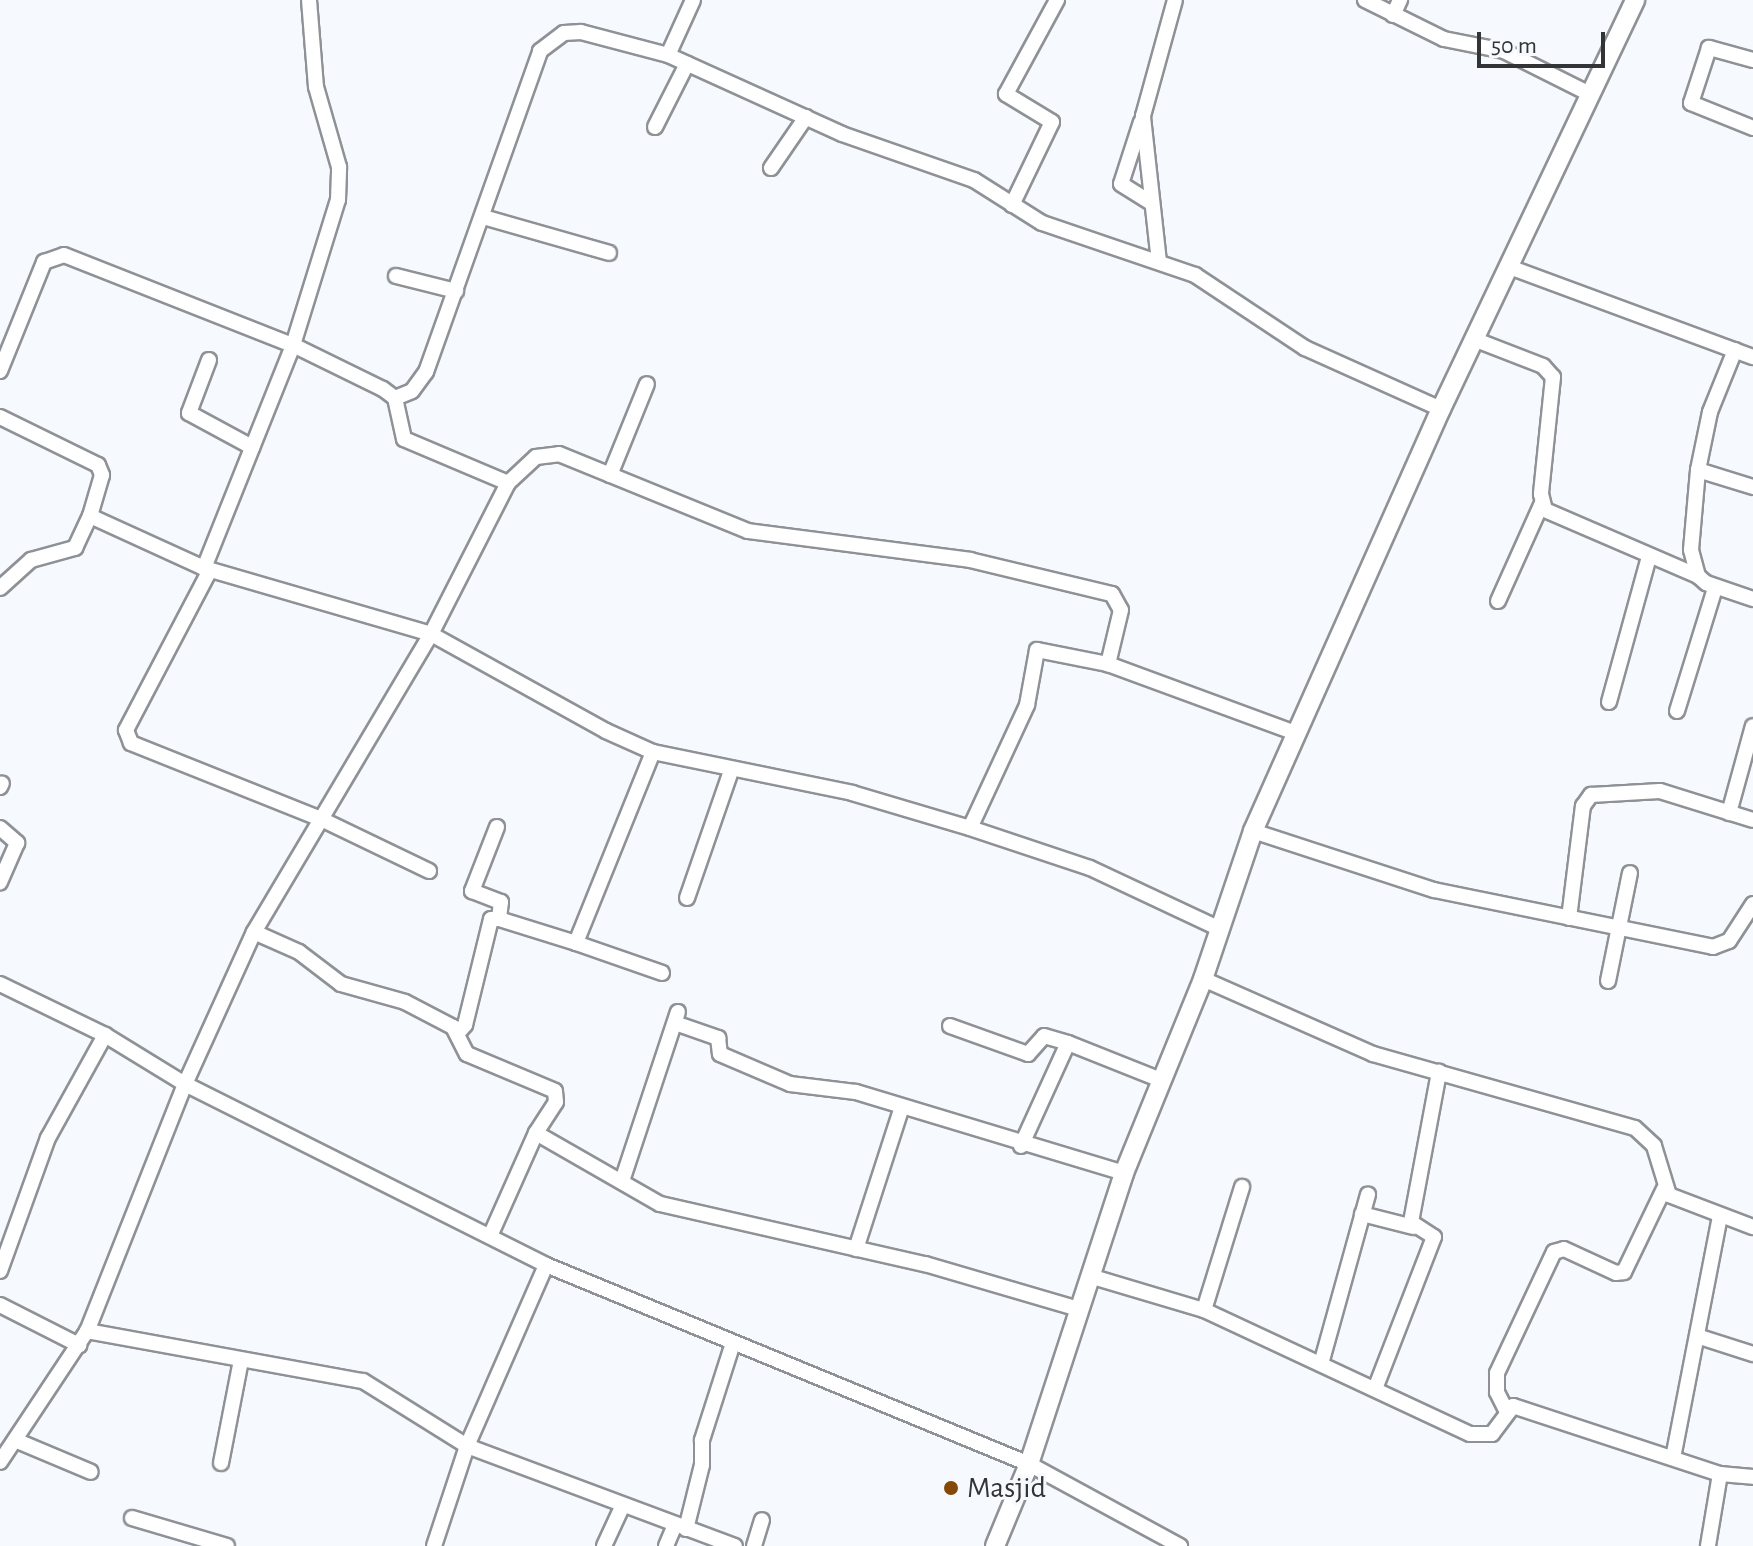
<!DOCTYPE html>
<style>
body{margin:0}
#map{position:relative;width:1753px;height:1546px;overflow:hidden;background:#f6fafe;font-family:"Alegreya Sans",sans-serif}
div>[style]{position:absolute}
.roads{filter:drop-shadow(2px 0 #8e9296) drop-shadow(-2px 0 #8e9296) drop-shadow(0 2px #8e9296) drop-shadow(0 -2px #8e9296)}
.minor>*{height:14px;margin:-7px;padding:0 7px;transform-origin:7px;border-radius:7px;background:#fff}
.tertiary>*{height:18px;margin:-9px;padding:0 9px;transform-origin:9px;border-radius:9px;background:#fff}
.dots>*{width:22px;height:22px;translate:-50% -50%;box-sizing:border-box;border:4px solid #f6fafe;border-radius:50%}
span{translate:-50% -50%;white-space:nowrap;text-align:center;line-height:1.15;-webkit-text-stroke:6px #f6fafe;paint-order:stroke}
.poi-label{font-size:30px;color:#323436}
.left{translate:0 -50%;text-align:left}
.scale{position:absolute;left:1477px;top:32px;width:128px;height:36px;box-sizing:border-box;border:4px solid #323436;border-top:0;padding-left:10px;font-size:24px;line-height:28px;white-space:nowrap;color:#323436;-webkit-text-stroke:6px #f6fafe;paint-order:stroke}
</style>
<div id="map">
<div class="roads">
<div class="minor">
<i style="left:693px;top:0;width:60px;rotate:114.4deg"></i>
<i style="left:668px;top:55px;width:191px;rotate:24.4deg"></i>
<i style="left:842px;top:134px;width:140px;rotate:19.2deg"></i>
<i style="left:974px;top:180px;width:80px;rotate:32.3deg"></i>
<i style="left:1042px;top:223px;width:162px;rotate:18.8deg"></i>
<i style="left:1195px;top:275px;width:132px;rotate:33.6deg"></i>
<i style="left:1305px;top:348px;width:149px;rotate:24.2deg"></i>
<i style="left:1365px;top:0;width:88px;rotate:26.3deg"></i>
<i style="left:1444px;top:39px;width:61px;rotate:11.3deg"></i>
<i style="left:1504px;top:51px;width:96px;rotate:26.6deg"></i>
<i style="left:1393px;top:15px;width:17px;rotate:-65deg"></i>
<i style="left:1753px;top:60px;width:46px;rotate:-164.7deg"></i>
<i style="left:1709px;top:48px;width:58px;rotate:108.1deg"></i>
<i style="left:1691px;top:103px;width:67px;rotate:22deg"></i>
<i style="left:1141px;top:122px;width:65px;rotate:107.9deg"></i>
<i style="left:1121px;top:184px;width:34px;rotate:32deg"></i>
<i style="left:655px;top:127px;width:71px;rotate:-63.1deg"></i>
<i style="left:771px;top:168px;width:62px;rotate:-55.5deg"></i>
<i style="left:1012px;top:205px;width:92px;rotate:-64.3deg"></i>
<i style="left:1052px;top:122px;width:54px;rotate:-148.7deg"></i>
<i style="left:1006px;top:94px;width:107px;rotate:-61.5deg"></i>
<i style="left:483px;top:217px;width:131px;rotate:15.9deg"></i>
<i style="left:1159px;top:262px;width:147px;rotate:-96.3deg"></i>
<i style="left:1143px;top:116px;width:120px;rotate:-74.6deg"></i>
<i style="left:1512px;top:268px;width:257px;rotate:20.3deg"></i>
<i style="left:396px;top:276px;width:62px;rotate:14deg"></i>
<i style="left:1476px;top:340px;width:72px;rotate:21.2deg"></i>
<i style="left:1543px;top:366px;width:15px;rotate:48deg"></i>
<i style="left:1553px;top:377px;width:118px;rotate:95.9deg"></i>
<i style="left:1541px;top:494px;width:16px;rotate:76deg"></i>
<i style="left:1545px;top:510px;width:167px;rotate:23.3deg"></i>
<i style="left:1735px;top:350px;width:67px;rotate:112deg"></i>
<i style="left:1710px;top:412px;width:59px;rotate:101.7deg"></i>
<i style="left:1698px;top:470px;width:80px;rotate:95deg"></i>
<i style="left:1691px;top:550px;width:27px;rotate:75deg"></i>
<i style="left:1698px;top:576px;width:11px;rotate:41deg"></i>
<i style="left:1706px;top:583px;width:50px;rotate:18.8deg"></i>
<i style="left:209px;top:360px;width:57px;rotate:110.7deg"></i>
<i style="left:189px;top:413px;width:72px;rotate:28.4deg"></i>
<i style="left:0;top:371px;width:118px;rotate:-68deg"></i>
<i style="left:44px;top:262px;width:21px;rotate:-19deg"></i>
<i style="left:64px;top:255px;width:246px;rotate:21.5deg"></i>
<i style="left:293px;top:345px;width:100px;rotate:26.1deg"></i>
<i style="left:383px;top:389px;width:15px;rotate:37deg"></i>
<i style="left:395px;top:398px;width:42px;rotate:77.6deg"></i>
<i style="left:404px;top:439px;width:113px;rotate:22.9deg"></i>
<i style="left:508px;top:483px;width:169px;rotate:117deg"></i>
<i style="left:431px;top:634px;width:347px;rotate:120.7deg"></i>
<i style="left:254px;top:932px;width:167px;rotate:114.4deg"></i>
<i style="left:185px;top:1084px;width:266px;rotate:111.6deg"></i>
<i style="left:87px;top:1331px;width:157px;rotate:123.6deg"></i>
<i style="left:395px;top:398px;width:18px;rotate:-22deg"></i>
<i style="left:412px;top:391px;width:24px;rotate:-54deg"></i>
<i style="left:426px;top:372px;width:341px;rotate:-70.4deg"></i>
<i style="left:540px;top:51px;width:30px;rotate:-37deg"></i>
<i style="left:564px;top:33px;width:17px;rotate:-3deg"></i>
<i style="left:581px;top:32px;width:90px;rotate:14.8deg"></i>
<i style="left:0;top:417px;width:109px;rotate:26.1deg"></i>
<i style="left:98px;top:465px;width:11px;rotate:68deg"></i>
<i style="left:102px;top:475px;width:43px;rotate:106.3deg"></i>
<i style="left:90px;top:516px;width:125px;rotate:24.5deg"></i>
<i style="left:204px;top:568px;width:236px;rotate:16.2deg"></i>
<i style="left:431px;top:634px;width:200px;rotate:29deg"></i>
<i style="left:606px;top:731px;width:51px;rotate:24.1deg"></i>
<i style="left:653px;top:752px;width:203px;rotate:11.6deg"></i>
<i style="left:852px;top:793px;width:123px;rotate:16.5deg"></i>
<i style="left:970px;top:828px;width:126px;rotate:18.4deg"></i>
<i style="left:1090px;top:868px;width:144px;rotate:25.1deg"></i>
<i style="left:1698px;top:470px;width:58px;rotate:17.2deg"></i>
<i style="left:610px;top:475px;width:98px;rotate:-67.9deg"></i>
<i style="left:508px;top:483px;width:38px;rotate:-43deg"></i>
<i style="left:536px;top:457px;width:23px;rotate:-7deg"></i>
<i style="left:559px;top:454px;width:204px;rotate:22.2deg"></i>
<i style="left:748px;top:531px;width:224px;rotate:7.4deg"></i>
<i style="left:970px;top:560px;width:146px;rotate:13.5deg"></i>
<i style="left:1112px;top:594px;width:18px;rotate:61deg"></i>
<i style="left:1121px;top:610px;width:56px;rotate:103.5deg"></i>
<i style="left:1108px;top:664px;width:200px;rotate:20.2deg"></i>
<i style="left:204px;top:568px;width:240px;rotate:-68.2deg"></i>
<i style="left:293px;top:345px;width:152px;rotate:-72.8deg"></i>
<i style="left:338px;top:200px;width:33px;rotate:-88deg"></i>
<i style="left:339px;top:167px;width:83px;rotate:-106deg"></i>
<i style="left:316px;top:87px;width:87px;rotate:-94.6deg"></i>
<i style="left:210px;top:570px;width:181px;rotate:117.7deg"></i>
<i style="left:126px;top:730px;width:14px;rotate:69deg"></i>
<i style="left:131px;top:743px;width:205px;rotate:21.8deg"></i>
<i style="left:321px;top:819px;width:120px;rotate:25.7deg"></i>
<i style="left:0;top:588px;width:42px;rotate:-42.1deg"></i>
<i style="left:31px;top:560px;width:46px;rotate:-15.3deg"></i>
<i style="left:75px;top:548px;width:35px;rotate:-65deg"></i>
<i style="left:1498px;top:601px;width:107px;rotate:-65.8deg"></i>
<i style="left:1609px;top:702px;width:150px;rotate:-74.6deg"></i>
<i style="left:1677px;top:711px;width:129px;rotate:-72.8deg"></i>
<i style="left:653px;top:752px;width:206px;rotate:112deg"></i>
<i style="left:576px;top:943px;width:91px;rotate:19.2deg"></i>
<i style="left:0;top:787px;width:4px;rotate:-63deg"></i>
<i style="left:1729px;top:813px;width:90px;rotate:-74.6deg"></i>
<i style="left:497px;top:827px;width:69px;rotate:111.3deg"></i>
<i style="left:472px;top:891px;width:31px;rotate:21deg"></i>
<i style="left:501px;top:902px;width:17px;rotate:97deg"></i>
<i style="left:499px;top:919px;width:81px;rotate:17.3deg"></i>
<i style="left:0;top:828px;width:23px;rotate:41deg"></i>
<i style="left:17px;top:843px;width:43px;rotate:113.6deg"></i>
<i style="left:970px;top:828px;width:136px;rotate:-65.1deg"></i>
<i style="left:1027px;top:705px;width:56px;rotate:-79.7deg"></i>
<i style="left:1037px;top:650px;width:72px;rotate:11.2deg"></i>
<i style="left:1253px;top:831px;width:190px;rotate:18.1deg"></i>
<i style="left:1434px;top:890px;width:285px;rotate:11.5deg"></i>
<i style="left:1713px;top:947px;width:17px;rotate:-21deg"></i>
<i style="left:1729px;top:941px;width:44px;rotate:-57deg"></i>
<i style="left:687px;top:898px;width:134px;rotate:-70.9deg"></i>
<i style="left:1569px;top:918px;width:113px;rotate:-82.9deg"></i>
<i style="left:1583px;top:806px;width:14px;rotate:-54deg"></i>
<i style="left:1591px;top:795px;width:69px;rotate:-3.3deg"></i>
<i style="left:1660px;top:791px;width:97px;rotate:17.3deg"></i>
<i style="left:254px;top:932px;width:49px;rotate:24deg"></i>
<i style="left:299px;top:952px;width:53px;rotate:37.3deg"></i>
<i style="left:341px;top:984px;width:66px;rotate:15.7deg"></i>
<i style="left:405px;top:1002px;width:54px;rotate:27.5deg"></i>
<i style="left:453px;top:1027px;width:30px;rotate:63deg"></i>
<i style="left:467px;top:1054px;width:95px;rotate:22.8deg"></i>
<i style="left:555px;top:1091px;width:11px;rotate:85deg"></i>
<i style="left:556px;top:1102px;width:37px;rotate:123deg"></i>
<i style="left:536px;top:1133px;width:143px;rotate:29.8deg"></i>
<i style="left:660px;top:1204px;width:272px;rotate:12.8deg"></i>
<i style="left:925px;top:1264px;width:160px;rotate:16.3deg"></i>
<i style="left:1203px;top:979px;width:186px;rotate:23.8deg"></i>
<i style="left:1373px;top:1054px;width:272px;rotate:15.8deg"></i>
<i style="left:1635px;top:1128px;width:26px;rotate:43deg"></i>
<i style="left:1654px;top:1146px;width:51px;rotate:73deg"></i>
<i style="left:1669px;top:1195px;width:90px;rotate:20.9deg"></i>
<i style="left:1608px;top:981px;width:110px;rotate:-78.5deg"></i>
<i style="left:0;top:984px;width:117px;rotate:25.9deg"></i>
<i style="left:105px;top:1035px;width:94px;rotate:31.5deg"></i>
<i style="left:185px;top:1084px;width:404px;rotate:26.6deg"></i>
<i style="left:546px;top:1265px;width:522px;rotate:22.39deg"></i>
<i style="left:1029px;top:1464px;width:172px;rotate:28.5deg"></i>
<i style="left:675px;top:1023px;width:46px;rotate:19.2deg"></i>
<i style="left:718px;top:1038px;width:16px;rotate:83deg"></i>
<i style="left:720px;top:1054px;width:76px;rotate:23.2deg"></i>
<i style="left:790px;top:1084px;width:66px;rotate:6.9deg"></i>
<i style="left:856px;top:1092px;width:280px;rotate:16.8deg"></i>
<i style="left:950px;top:1026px;width:83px;rotate:19.7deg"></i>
<i style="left:1028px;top:1054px;width:24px;rotate:-48deg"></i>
<i style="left:1044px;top:1036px;width:25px;rotate:16deg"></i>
<i style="left:458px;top:1033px;width:11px;rotate:-49deg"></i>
<i style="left:465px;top:1025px;width:109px;rotate:-76.2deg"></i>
<i style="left:491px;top:919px;width:8px"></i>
<i style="left:1021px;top:1146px;width:113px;rotate:-65.5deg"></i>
<i style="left:1068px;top:1043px;width:100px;rotate:21.7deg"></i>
<i style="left:622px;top:1181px;width:178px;rotate:-71.7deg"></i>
<i style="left:1362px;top:1214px;width:53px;rotate:14.3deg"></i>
<i style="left:491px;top:1234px;width:111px;rotate:-66deg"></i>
<i style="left:856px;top:1249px;width:149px;rotate:-72.1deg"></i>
<i style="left:0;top:1271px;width:141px;rotate:-70.2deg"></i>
<i style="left:48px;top:1138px;width:118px;rotate:-61deg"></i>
<i style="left:1093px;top:1277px;width:116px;rotate:16.6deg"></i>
<i style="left:1204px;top:1310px;width:293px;rotate:25deg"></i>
<i style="left:1470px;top:1434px;width:22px"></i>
<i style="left:1492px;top:1434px;width:35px;rotate:-53deg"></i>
<i style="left:1513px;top:1406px;width:218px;rotate:18.2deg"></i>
<i style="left:1720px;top:1474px;width:73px;rotate:99.5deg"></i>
<i style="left:0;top:1305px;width:89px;rotate:26.9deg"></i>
<i style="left:1204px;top:1310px;width:129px;rotate:-72.8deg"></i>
<i style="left:87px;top:1331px;width:280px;rotate:10.3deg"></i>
<i style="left:363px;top:1381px;width:123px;rotate:32deg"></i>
<i style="left:467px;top:1446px;width:286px;rotate:20.5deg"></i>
<i style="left:1700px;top:1337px;width:56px;rotate:17.8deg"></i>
<i style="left:1321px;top:1364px;width:176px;rotate:-74.5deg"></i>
<i style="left:1375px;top:1389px;width:163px;rotate:-68.8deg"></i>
<i style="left:1434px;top:1237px;width:27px;rotate:-147deg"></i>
<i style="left:1411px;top:1222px;width:153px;rotate:-79.4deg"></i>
<i style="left:1506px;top:1410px;width:20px;rotate:-117deg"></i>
<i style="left:1497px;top:1392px;width:19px;rotate:-90deg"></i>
<i style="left:1497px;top:1373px;width:134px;rotate:-64.8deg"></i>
<i style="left:1554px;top:1252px;width:10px;rotate:-17deg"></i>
<i style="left:1564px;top:1249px;width:57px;rotate:24.8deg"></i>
<i style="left:1616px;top:1273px;width:8px;rotate:-7deg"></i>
<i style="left:1624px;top:1272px;width:92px;rotate:-64.3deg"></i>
<i style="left:15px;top:1440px;width:82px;rotate:22.8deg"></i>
<i style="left:1673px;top:1458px;width:246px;rotate:-79deg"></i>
<i style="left:221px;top:1463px;width:105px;rotate:-79deg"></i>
<i style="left:1720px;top:1474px;width:33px;rotate:5deg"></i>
<i style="left:132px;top:1518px;width:99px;rotate:16.4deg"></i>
<i style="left:686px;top:1529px;width:66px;rotate:-76deg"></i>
<i style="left:702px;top:1465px;width:25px;rotate:-90deg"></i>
<i style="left:702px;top:1440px;width:99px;rotate:-72.3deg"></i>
<i style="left:434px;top:1546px;width:105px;rotate:-71.7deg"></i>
<i style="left:467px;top:1446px;width:197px;rotate:-66.4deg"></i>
<i style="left:604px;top:1546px;width:43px;rotate:-65.2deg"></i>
<i style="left:666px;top:1546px;width:23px;rotate:-67deg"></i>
<i style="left:754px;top:1546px;width:27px;rotate:-73deg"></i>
</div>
<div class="tertiary">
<i style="left:995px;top:1546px;width:89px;rotate:-67.5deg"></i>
<i style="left:1029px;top:1464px;width:306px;rotate:-71.9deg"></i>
<i style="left:1124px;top:1173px;width:209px;rotate:-67.8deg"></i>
<i style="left:1203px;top:979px;width:156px;rotate:-71.3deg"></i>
<i style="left:1253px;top:831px;width:462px;rotate:-66deg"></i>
<i style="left:1441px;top:409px;width:453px;rotate:-64.6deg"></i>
</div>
</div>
<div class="dots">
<i style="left:951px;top:1488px;background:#854806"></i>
</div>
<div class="poi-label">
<span class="left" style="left:967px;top:1488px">Masjid</span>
</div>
<div class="scale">50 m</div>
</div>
